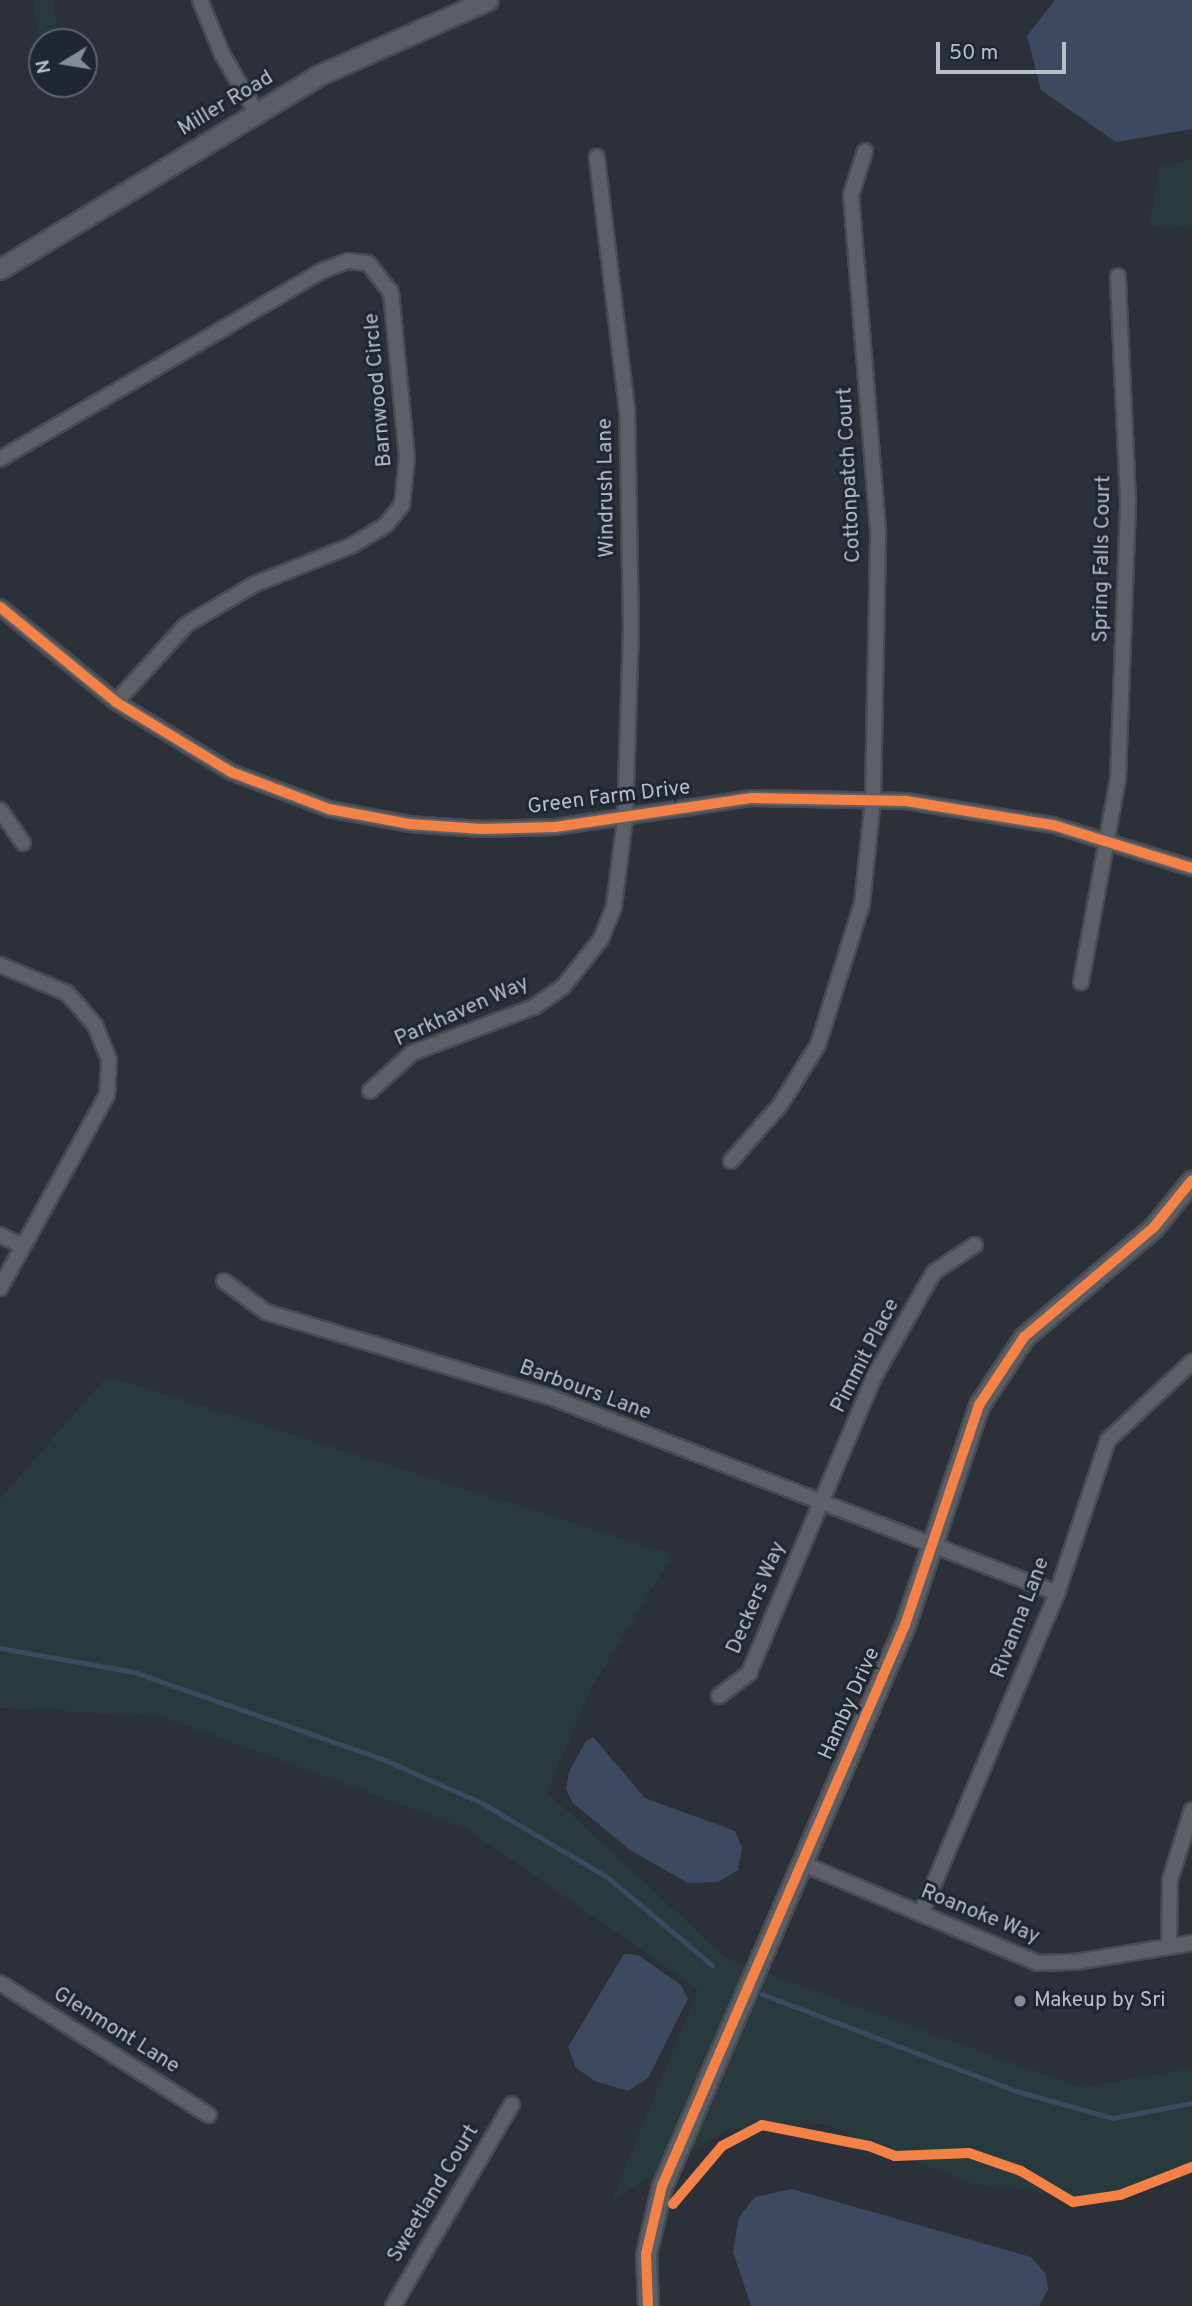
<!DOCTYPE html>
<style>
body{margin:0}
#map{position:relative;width:1192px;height:2306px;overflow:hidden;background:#2c3039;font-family:Overpass,sans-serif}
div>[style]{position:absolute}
.green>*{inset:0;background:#293a3e}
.water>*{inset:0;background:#3c4961}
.stream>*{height:5px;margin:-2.5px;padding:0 2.5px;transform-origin:2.5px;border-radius:2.5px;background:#3c4961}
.roads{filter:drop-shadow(2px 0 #484c52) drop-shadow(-2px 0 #484c52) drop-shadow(0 2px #484c52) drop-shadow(0 -2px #484c52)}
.street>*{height:14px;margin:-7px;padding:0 7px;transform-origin:7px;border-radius:7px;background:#5c6067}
.secondary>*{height:19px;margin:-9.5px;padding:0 9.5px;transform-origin:9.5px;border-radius:9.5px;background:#5b5e65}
.cycleway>*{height:10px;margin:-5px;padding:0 5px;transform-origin:5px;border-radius:5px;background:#f48246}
.dots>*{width:19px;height:19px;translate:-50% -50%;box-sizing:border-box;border:4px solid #202733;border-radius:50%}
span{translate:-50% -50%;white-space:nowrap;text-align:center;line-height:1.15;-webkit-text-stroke:6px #202733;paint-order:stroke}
.street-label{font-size:21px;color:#b7bdc9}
.poi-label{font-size:21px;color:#b7bdc9}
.left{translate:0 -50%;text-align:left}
.north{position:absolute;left:28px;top:28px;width:70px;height:70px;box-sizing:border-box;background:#202733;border:2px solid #5c636f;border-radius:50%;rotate:259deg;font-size:19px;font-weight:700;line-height:28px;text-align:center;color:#b7bdc9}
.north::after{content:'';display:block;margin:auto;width:24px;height:32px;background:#868c97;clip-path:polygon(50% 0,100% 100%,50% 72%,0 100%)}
.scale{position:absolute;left:936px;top:42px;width:130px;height:32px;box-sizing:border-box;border:4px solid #b7bdc9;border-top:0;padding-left:9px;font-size:21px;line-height:24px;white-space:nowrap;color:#b7bdc9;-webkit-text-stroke:5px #202733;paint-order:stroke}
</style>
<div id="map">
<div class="green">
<i style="clip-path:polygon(33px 0,53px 0,59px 42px,42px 42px,42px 51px)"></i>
<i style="clip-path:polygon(1192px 159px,1192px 228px,1149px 225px,1159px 168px)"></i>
<i style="clip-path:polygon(107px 1376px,673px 1554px,591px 1689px,547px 1792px,726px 1958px,1079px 2087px,1192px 2069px,1192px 2167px,1101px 2199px,969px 2183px,823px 2124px,729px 2129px,612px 2200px,698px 1989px,467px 1829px,160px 1716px,0 1708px,0 1499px)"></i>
</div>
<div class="water">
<i style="clip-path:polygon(1055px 0,1192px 0,1192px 129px,1116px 142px,1041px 90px,1027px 36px)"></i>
<i style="clip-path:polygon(593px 1737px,645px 1798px,735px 1831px,742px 1847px,738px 1870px,718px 1882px,688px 1883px,630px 1850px,573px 1803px,566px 1789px,569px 1772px,586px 1741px)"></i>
<i style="clip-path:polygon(624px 1954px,638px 1955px,681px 1985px,688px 1999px,648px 2078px,628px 2091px,595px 2081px,576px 2068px,568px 2047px)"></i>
<i style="clip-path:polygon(792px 2189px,1031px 2257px,1046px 2274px,1048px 2289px,1039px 2306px,751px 2306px,733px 2252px,739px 2217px,755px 2197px)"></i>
</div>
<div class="stream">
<i style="left:0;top:1648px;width:136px;rotate:10.2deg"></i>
<i style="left:134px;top:1672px;width:261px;rotate:19.3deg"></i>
<i style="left:380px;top:1758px;width:111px;rotate:23.8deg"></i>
<i style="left:482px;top:1803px;width:145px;rotate:30.6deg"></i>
<i style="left:607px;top:1877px;width:137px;rotate:40deg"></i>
<i style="left:762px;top:1994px;width:272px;rotate:20.9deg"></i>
<i style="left:1016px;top:2091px;width:101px;rotate:15.6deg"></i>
<i style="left:1113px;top:2118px;width:80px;rotate:-10.8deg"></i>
</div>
<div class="roads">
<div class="street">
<i style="left:200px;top:0;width:58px;rotate:67.8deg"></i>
<i style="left:222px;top:54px;width:67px;rotate:59.6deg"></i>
<i style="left:0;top:459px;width:375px;rotate:-30.3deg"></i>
<i style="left:324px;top:270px;width:26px;rotate:-21deg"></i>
<i style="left:348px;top:261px;width:20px;rotate:6deg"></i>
<i style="left:368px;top:263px;width:37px;rotate:52deg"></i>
<i style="left:391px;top:292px;width:166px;rotate:84.5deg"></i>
<i style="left:407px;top:457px;width:48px;rotate:95.9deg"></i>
<i style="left:402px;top:505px;width:26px;rotate:129deg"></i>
<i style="left:386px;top:525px;width:39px;rotate:149deg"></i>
<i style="left:353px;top:545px;width:105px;rotate:158.3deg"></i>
<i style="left:255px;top:584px;width:80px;rotate:149.3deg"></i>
<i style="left:186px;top:625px;width:104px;rotate:132.3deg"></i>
<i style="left:0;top:607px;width:150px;rotate:39.3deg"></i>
<i style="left:116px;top:702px;width:135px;rotate:31.3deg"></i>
<i style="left:231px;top:772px;width:105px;rotate:20.7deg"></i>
<i style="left:329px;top:809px;width:81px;rotate:10.6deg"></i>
<i style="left:409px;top:824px;width:73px;rotate:3.9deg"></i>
<i style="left:482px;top:829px;width:73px;rotate:-1.6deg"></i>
<i style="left:555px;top:827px;width:198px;rotate:-8.4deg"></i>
<i style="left:751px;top:798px;width:155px;rotate:1.1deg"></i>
<i style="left:906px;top:801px;width:149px;rotate:9.3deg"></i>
<i style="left:1053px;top:825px;width:145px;rotate:17.2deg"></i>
<i style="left:0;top:810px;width:40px;rotate:55.1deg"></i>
<i style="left:0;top:965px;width:73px;rotate:22.7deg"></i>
<i style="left:67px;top:993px;width:43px;rotate:48.8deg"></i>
<i style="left:95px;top:1025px;width:38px;rotate:68deg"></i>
<i style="left:109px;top:1060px;width:35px;rotate:93deg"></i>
<i style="left:107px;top:1095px;width:221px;rotate:119deg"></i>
<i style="left:1081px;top:982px;width:207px;rotate:-79.7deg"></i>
<i style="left:1118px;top:778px;width:278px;rotate:-87.9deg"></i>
<i style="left:1128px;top:500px;width:224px;rotate:-92.6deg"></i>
<i style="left:370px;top:1091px;width:57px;rotate:-42.1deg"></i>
<i style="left:412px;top:1053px;width:130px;rotate:-20.7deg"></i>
<i style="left:534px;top:1007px;width:35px;rotate:-35deg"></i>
<i style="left:563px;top:987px;width:61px;rotate:-51.6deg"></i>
<i style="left:601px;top:939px;width:35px;rotate:-68deg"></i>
<i style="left:614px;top:906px;width:88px;rotate:-82.8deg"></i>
<i style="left:625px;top:819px;width:189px;rotate:-88.2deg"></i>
<i style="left:631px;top:630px;width:220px;rotate:-91deg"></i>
<i style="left:627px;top:410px;width:255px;rotate:-96.8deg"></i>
<i style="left:731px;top:1161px;width:74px;rotate:-48.8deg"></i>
<i style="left:780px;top:1105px;width:71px;rotate:-57.7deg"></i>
<i style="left:818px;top:1045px;width:148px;rotate:-72.7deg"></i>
<i style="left:862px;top:904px;width:105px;rotate:-84deg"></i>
<i style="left:873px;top:800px;width:270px;rotate:-88.9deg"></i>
<i style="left:878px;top:530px;width:336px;rotate:-94.6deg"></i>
<i style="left:851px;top:195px;width:46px;rotate:-72.3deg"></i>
<i style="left:0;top:1235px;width:25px;rotate:26deg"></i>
<i style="left:224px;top:1281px;width:52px;rotate:36.4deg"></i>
<i style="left:266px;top:1312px;width:296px;rotate:16.7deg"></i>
<i style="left:550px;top:1397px;width:544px;rotate:21.14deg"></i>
<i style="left:719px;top:1696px;width:38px;rotate:-37deg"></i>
<i style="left:749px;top:1673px;width:321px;rotate:-67.1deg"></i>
<i style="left:874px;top:1377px;width:121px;rotate:-60.3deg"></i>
<i style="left:934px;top:1272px;width:49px;rotate:-33.4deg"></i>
<i style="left:801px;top:1863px;width:257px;rotate:22.9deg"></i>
<i style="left:1038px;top:1963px;width:37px;rotate:-2deg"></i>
<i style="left:1075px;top:1962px;width:119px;rotate:-9.2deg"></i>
<i style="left:921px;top:1914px;width:349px;rotate:-67deg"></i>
<i style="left:1057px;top:1593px;width:161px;rotate:-71.6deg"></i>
<i style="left:1108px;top:1440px;width:115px;rotate:-42.9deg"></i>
<i style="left:1169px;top:1947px;width:67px;rotate:-89.1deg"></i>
<i style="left:1170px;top:1880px;width:73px;rotate:-72.6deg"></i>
<i style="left:0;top:1983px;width:247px;rotate:32.3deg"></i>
<i style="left:393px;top:2306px;width:234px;rotate:-59.5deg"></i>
</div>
<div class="secondary">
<i style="left:0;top:269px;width:371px;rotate:-31.3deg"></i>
<i style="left:317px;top:76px;width:187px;rotate:-24deg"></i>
<i style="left:648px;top:2306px;width:52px;rotate:-92.2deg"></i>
<i style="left:646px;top:2254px;width:70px;rotate:-76.8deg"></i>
<i style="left:662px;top:2186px;width:611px;rotate:-66.58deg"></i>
<i style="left:905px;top:1625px;width:232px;rotate:-71.4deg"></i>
<i style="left:979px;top:1405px;width:82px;rotate:-56.5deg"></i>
<i style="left:1024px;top:1337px;width:170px;rotate:-40.2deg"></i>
<i style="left:1154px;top:1227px;width:60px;rotate:-51deg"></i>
</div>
</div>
<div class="cycleway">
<i style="left:0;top:607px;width:150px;rotate:39.3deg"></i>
<i style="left:116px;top:702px;width:135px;rotate:31.3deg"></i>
<i style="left:231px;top:772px;width:105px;rotate:20.7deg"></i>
<i style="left:329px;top:809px;width:81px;rotate:10.6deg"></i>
<i style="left:409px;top:824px;width:73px;rotate:3.9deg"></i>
<i style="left:482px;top:829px;width:73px;rotate:-1.6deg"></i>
<i style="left:555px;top:827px;width:198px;rotate:-8.4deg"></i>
<i style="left:751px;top:798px;width:155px;rotate:1.1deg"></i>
<i style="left:906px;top:801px;width:149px;rotate:9.3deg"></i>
<i style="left:1053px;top:825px;width:145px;rotate:17.2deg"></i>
<i style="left:673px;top:2204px;width:76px;rotate:-49.8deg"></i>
<i style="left:722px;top:2146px;width:45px;rotate:-27.7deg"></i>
<i style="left:762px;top:2125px;width:109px;rotate:11.1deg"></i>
<i style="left:869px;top:2146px;width:28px;rotate:21deg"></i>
<i style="left:895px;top:2156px;width:74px;rotate:-2.3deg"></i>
<i style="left:969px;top:2153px;width:55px;rotate:19.1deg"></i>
<i style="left:1021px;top:2171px;width:61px;rotate:30.8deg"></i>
<i style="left:1073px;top:2202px;width:48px;rotate:-8.5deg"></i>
<i style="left:1120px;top:2195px;width:77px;rotate:-21.3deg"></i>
<i style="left:648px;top:2306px;width:52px;rotate:-92.2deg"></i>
<i style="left:646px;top:2254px;width:70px;rotate:-76.8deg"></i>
<i style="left:662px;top:2186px;width:611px;rotate:-66.58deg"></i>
<i style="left:905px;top:1625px;width:232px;rotate:-71.4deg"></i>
<i style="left:979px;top:1405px;width:82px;rotate:-56.5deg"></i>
<i style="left:1024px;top:1337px;width:170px;rotate:-40.2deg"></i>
<i style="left:1154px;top:1227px;width:60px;rotate:-51deg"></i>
</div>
<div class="dots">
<i style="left:1020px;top:2001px;background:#868c97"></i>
</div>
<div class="street-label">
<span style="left:226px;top:104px;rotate:-31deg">Miller Road</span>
<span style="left:379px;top:390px;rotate:-95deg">Barnwood Circle</span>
<span style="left:850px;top:475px;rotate:-93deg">Cottonpatch Court</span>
<span style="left:607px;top:488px;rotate:-91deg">Windrush Lane</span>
<span style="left:1103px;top:559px;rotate:-89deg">Spring Falls Court</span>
<span style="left:609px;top:798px;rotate:-7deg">Green Farm Drive</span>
<span style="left:462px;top:1012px;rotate:-24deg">Parkhaven Way</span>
<span style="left:866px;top:1356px;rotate:-63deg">Pimmit Place</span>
<span style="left:585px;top:1391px;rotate:20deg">Barbours Lane</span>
<span style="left:757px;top:1598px;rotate:-67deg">Deckers Way</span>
<span style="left:1021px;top:1618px;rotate:-69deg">Rivanna Lane</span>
<span style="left:850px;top:1704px;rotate:-66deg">Hamby Drive</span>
<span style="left:980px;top:1915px;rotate:22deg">Roanoke Way</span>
<span style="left:116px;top:2031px;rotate:32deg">Glenmont Lane</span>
<span style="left:434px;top:2194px;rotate:-59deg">Sweetland Court</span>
</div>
<div class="poi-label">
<span class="left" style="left:1034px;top:2001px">Makeup by Sri</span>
</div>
<div class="north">N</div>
<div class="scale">50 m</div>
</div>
